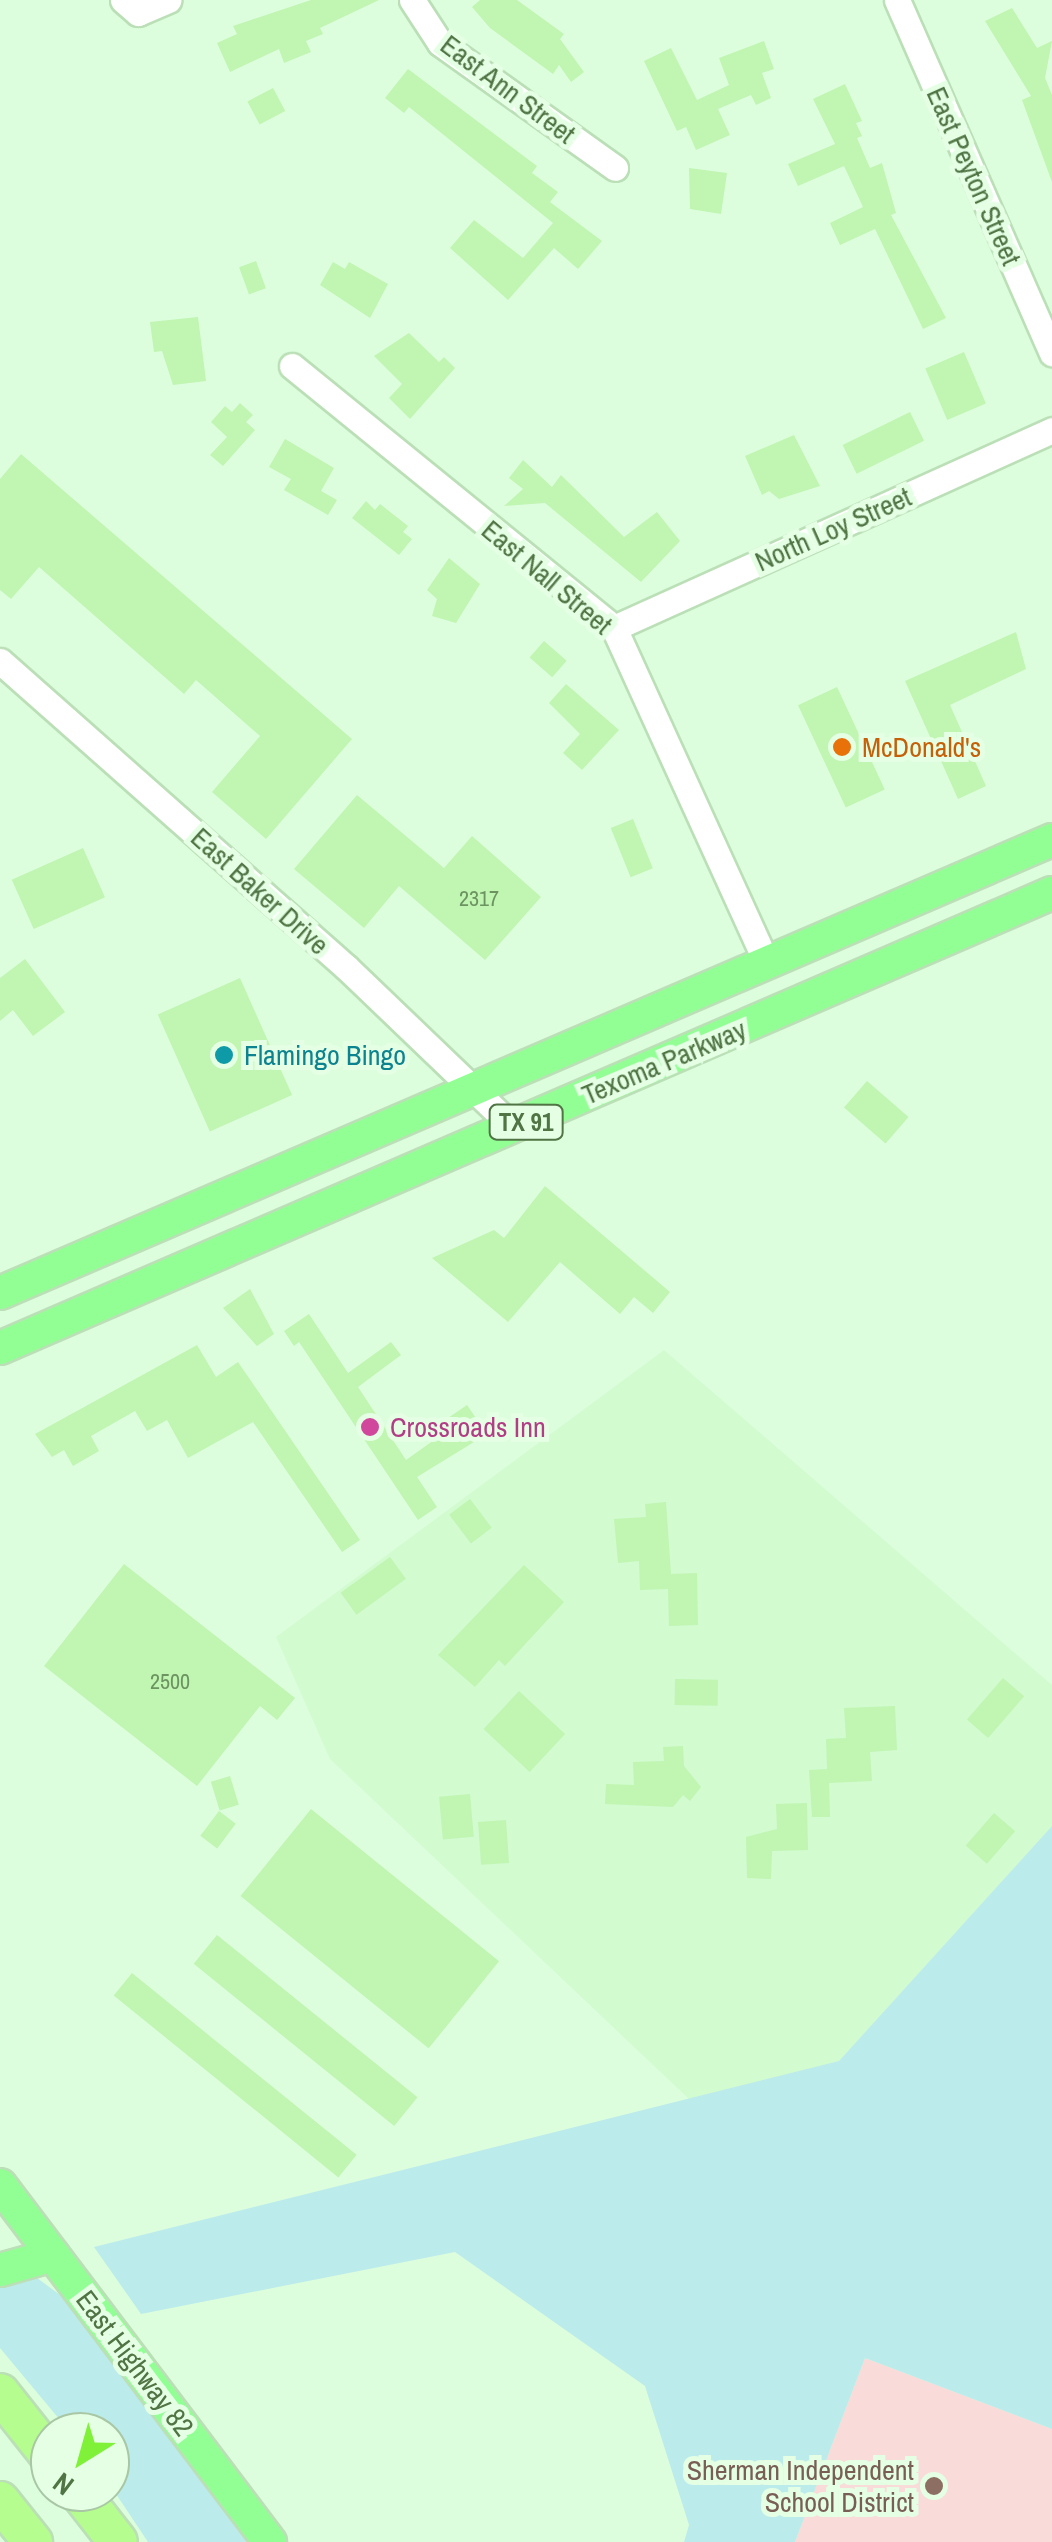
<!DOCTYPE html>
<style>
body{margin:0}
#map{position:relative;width:1052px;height:2542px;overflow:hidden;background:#dcfedd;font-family:"Archivo Narrow",sans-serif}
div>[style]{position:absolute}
.residential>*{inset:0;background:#d2fbd0}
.education>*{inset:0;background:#f9dbda}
.green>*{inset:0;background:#bbebeb}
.building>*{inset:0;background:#c0f5b2;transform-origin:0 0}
.roads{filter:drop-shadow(2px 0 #bbdfb6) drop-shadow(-2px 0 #bbdfb6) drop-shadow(0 2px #bbdfb6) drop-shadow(0 -2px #bbdfb6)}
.minor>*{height:25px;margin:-12.5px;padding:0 12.5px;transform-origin:12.5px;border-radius:12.5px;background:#fff}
.major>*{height:32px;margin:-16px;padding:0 16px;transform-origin:16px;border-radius:16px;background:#92ff95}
.highway>*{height:38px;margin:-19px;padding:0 19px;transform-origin:19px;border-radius:19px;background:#b4fd8e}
.dots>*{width:28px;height:28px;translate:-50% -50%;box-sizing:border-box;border:5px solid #e4ffe4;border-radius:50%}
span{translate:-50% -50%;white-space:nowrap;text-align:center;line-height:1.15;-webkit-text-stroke:10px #e4ffe4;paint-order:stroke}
.number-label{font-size:22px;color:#6c9460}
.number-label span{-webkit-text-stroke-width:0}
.shield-label span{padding:2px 8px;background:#e4ffe4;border:2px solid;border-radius:8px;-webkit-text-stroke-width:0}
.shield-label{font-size:25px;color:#507444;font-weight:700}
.street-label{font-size:28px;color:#507444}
.food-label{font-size:28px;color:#c56008}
.left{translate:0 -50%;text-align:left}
.culture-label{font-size:28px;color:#0d838f}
.hotel-label{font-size:28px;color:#b23c85}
.education-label{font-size:28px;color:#785e54}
.right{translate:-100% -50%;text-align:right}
.north{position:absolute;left:30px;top:2412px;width:100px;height:100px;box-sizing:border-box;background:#e4ffe4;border:2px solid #a9c7a4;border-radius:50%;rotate:217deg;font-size:28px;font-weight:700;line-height:40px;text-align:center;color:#507444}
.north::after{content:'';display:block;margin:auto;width:35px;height:45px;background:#7ef138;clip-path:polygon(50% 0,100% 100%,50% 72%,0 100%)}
</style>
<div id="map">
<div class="residential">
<i style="clip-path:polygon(664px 1350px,1052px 1685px,1052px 1826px,839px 2061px,690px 2100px,330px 1759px,276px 1637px)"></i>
</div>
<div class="education">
<i style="clip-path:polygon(865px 2358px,1052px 2429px,1052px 2542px,795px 2542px)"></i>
</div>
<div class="green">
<i style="clip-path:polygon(1052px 1826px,1052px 2429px,865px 2358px,795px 2542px,684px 2542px,689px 2525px,645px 2386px,455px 2252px,141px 2314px,94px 2247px,839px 2061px)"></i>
<i style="clip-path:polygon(33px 2275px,67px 2300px,247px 2542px,148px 2542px,110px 2485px,110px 2432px,70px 2432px,0 2348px,0 2281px)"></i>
</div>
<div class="building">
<i style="clip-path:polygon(311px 0,379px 0,320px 28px,323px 34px,306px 41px,311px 52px,284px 63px,279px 49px,230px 72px,217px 43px,237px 34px,233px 26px)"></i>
<i style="clip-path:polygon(480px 0,517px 0,564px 34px,560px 39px,584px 72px,571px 82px,559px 65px,553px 74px,490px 28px,472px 7px)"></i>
<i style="clip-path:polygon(1012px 8px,1037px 48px,1052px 41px,1045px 78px,1052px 95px,1052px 182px,1022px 100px,1031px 96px,985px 21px)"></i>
<i style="clip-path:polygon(764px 41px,774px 69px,762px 73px,771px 98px,756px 105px,751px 95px,718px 109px,730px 135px,696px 150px,686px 127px,677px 131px,644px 61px,671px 48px,697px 100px,729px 85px,719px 58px)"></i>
<i style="clip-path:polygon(408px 69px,537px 166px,532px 173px,558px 192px,550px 202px,602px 241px,578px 269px,554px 248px,508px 300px,450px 248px,474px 220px,523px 258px,553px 223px,409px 107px,404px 113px,385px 98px)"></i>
<i style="clip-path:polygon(845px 84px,862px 121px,856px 123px,862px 136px,857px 138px,870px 168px,882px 163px,896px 213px,891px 215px,946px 318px,923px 329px,875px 229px,840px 245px,830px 223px,863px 207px,844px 166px,798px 186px,788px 164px,835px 144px,813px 99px)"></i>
<i style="left:273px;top:88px;width:26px;height:29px;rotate:62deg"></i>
<i style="clip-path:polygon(689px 168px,727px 173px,721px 214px,690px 209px)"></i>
<i style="left:256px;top:261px;width:29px;height:18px;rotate:70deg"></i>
<i style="clip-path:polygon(333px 262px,345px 269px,349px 262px,388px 284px,370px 318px,320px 285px)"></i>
<i style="clip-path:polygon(198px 317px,206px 381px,173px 385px,162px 351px,154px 352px,150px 322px)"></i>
<i style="clip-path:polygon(409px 333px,439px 362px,444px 357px,455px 368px,410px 419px,389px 398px,402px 384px,374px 356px)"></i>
<i style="left:964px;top:352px;width:56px;height:42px;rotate:67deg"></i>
<i style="clip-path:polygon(240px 403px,253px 415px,246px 422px,255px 430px,223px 466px,210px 455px,227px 437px,211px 422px,225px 406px,232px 412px)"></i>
<i style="left:910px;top:412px;width:32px;height:75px;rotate:64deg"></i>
<i style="clip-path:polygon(794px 435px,820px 486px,779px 499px,769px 491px,762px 495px,745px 456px)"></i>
<i style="clip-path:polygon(285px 439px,334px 468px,321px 491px,337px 500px,328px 515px,284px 490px,291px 479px,269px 467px)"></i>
<i style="clip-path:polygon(21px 454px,352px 739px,266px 839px,212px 792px,260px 736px,196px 680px,184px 694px,39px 567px,11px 599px,0 590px,0 479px)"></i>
<i style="clip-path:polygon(523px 460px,552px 487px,561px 475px,624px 537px,657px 512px,680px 541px,641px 582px,545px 503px,504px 506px,523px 489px,509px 478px)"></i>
<i style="clip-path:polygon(366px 501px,375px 510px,380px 504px,408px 526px,403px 532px,412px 539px,399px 555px,352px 518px)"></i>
<i style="clip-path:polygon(449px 558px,480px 584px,456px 623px,432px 616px,437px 599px,427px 590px)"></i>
<i style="clip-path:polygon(1016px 632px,1026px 669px,950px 705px,986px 786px,958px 799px,905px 681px)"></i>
<i style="left:544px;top:641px;width:30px;height:22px;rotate:41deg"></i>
<i style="clip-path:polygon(566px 684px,619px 730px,582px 770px,563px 753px,580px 734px,549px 703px)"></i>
<i style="left:837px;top:687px;width:113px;height:43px;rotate:65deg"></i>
<i style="clip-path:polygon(357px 795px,444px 868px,472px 836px,541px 897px,485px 960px,399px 886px,364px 928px,294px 869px)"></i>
<i style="left:633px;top:819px;width:53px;height:24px;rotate:68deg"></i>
<i style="left:83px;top:848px;width:54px;height:78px;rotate:66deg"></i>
<i style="clip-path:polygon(25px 959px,65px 1012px,33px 1036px,13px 1010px,0 1021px,0 978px)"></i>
<i style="left:240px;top:978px;width:128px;height:90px;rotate:66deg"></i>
<i style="left:867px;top:1081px;width:55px;height:35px;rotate:41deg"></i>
<i style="clip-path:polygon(545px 1186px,670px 1292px,653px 1313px,634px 1297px,620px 1314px,560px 1262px,508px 1322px,432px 1258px,494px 1230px,504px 1238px)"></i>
<i style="clip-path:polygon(250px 1289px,274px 1334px,257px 1346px,223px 1308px)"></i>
<i style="clip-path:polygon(309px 1314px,348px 1373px,391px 1342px,401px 1355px,358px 1387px,406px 1460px,451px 1428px,445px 1420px,467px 1405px,487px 1434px,417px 1477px,437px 1507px,418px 1520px,299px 1342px,294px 1346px,284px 1331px)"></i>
<i style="clip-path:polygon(197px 1345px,216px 1377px,238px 1362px,360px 1540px,342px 1552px,253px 1422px,188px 1458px,167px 1420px,147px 1431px,135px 1411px,91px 1436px,99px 1451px,73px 1466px,64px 1450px,52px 1457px,35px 1434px)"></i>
<i style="left:470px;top:1499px;width:36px;height:26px;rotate:53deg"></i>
<i style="clip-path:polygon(666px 1502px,671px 1574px,697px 1573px,698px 1625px,669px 1626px,668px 1589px,640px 1590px,639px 1561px,618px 1563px,614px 1519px,646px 1517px,645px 1504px)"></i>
<i style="left:390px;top:1557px;width:27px;height:61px;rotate:54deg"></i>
<i style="clip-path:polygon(124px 1564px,295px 1698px,277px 1720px,260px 1706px,197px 1786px,44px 1666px)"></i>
<i style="clip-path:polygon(524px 1565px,564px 1602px,505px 1666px,499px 1660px,475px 1687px,438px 1655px)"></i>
<i style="left:1003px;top:1678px;width:28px;height:55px;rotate:41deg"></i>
<i style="left:675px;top:1679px;width:43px;height:26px;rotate:1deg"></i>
<i style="left:519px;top:1691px;width:63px;height:52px;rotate:43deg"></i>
<i style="clip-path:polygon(895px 1706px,897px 1750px,870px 1752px,872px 1781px,829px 1783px,830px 1817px,812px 1817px,809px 1770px,827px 1769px,826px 1739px,846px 1738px,844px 1708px)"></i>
<i style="clip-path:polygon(683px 1746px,684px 1766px,701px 1787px,690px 1801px,683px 1795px,673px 1807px,605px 1804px,606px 1784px,634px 1785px,633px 1762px,664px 1761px,663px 1747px)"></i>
<i style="left:230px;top:1776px;width:30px;height:20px;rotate:73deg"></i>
<i style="left:470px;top:1794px;width:43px;height:31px;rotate:85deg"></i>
<i style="clip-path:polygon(807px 1803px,808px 1850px,772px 1851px,771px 1879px,747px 1878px,746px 1837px,777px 1829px,776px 1804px)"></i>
<i style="left:311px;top:1809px;width:242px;height:112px;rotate:39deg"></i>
<i style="left:219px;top:1811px;width:21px;height:31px;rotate:37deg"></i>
<i style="left:994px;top:1813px;width:28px;height:43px;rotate:41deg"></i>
<i style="left:506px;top:1820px;width:43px;height:28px;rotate:86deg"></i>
<i style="left:217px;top:1935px;width:258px;height:37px;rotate:39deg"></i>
<i style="left:132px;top:1973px;width:289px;height:29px;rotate:39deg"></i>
</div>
<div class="roads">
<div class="minor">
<i style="left:123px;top:0;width:20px;rotate:41deg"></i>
<i style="left:138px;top:13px;width:33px;rotate:-23deg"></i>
<i style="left:412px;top:0;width:51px;rotate:56.9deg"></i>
<i style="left:440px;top:43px;width:215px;rotate:35.5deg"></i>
<i style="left:897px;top:0;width:386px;rotate:66.3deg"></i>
<i style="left:292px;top:366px;width:415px;rotate:39.1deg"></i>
<i style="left:614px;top:628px;width:368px;rotate:65.5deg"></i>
<i style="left:614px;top:628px;width:481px;rotate:-24.3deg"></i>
<i style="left:0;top:661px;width:462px;rotate:41.5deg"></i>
<i style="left:346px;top:967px;width:231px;rotate:43.8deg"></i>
</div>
<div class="major">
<i style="left:0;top:1293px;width:1145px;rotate:-23.3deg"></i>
<i style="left:0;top:1348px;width:1146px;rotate:-23.39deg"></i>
<i style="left:0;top:2185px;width:448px;rotate:52.9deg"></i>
<i style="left:0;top:2270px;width:55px;rotate:-15.8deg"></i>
</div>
<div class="highway">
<i style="left:0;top:2393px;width:80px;rotate:51.6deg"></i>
<i style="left:79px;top:2492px;width:63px;rotate:52deg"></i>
<i style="left:0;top:2501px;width:53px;rotate:51.2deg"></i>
</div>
</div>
<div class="dots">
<i style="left:842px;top:747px;background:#e8710a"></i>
<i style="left:224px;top:1055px;background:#0f9aa8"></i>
<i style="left:370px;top:1427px;background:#d1479c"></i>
<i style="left:934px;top:2486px;background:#8d6e63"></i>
</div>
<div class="number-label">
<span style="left:479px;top:899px">2317</span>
<span style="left:170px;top:1682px">2500</span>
</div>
<div class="shield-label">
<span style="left:526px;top:1122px">TX 91</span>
</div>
<div class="street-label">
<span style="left:508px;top:89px;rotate:37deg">East Ann Street</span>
<span style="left:974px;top:176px;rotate:66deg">East Peyton Street</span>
<span style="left:833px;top:529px;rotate:-24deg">North Loy Street</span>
<span style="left:547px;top:577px;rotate:40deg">East Nall Street</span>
<span style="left:260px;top:891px;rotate:42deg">East Baker Drive</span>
<span style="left:664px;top:1062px;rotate:-23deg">Texoma Parkway</span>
<span style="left:135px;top:2363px;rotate:53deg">East Highway 82</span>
</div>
<div class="food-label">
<span class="left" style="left:862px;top:747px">McDonald's</span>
</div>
<div class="culture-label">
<span class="left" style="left:244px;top:1055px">Flamingo Bingo</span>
</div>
<div class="hotel-label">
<span class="left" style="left:390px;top:1427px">Crossroads Inn</span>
</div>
<div class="education-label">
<span class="right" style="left:914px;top:2486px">Sherman Independent<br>School District</span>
</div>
<div class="north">N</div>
</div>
